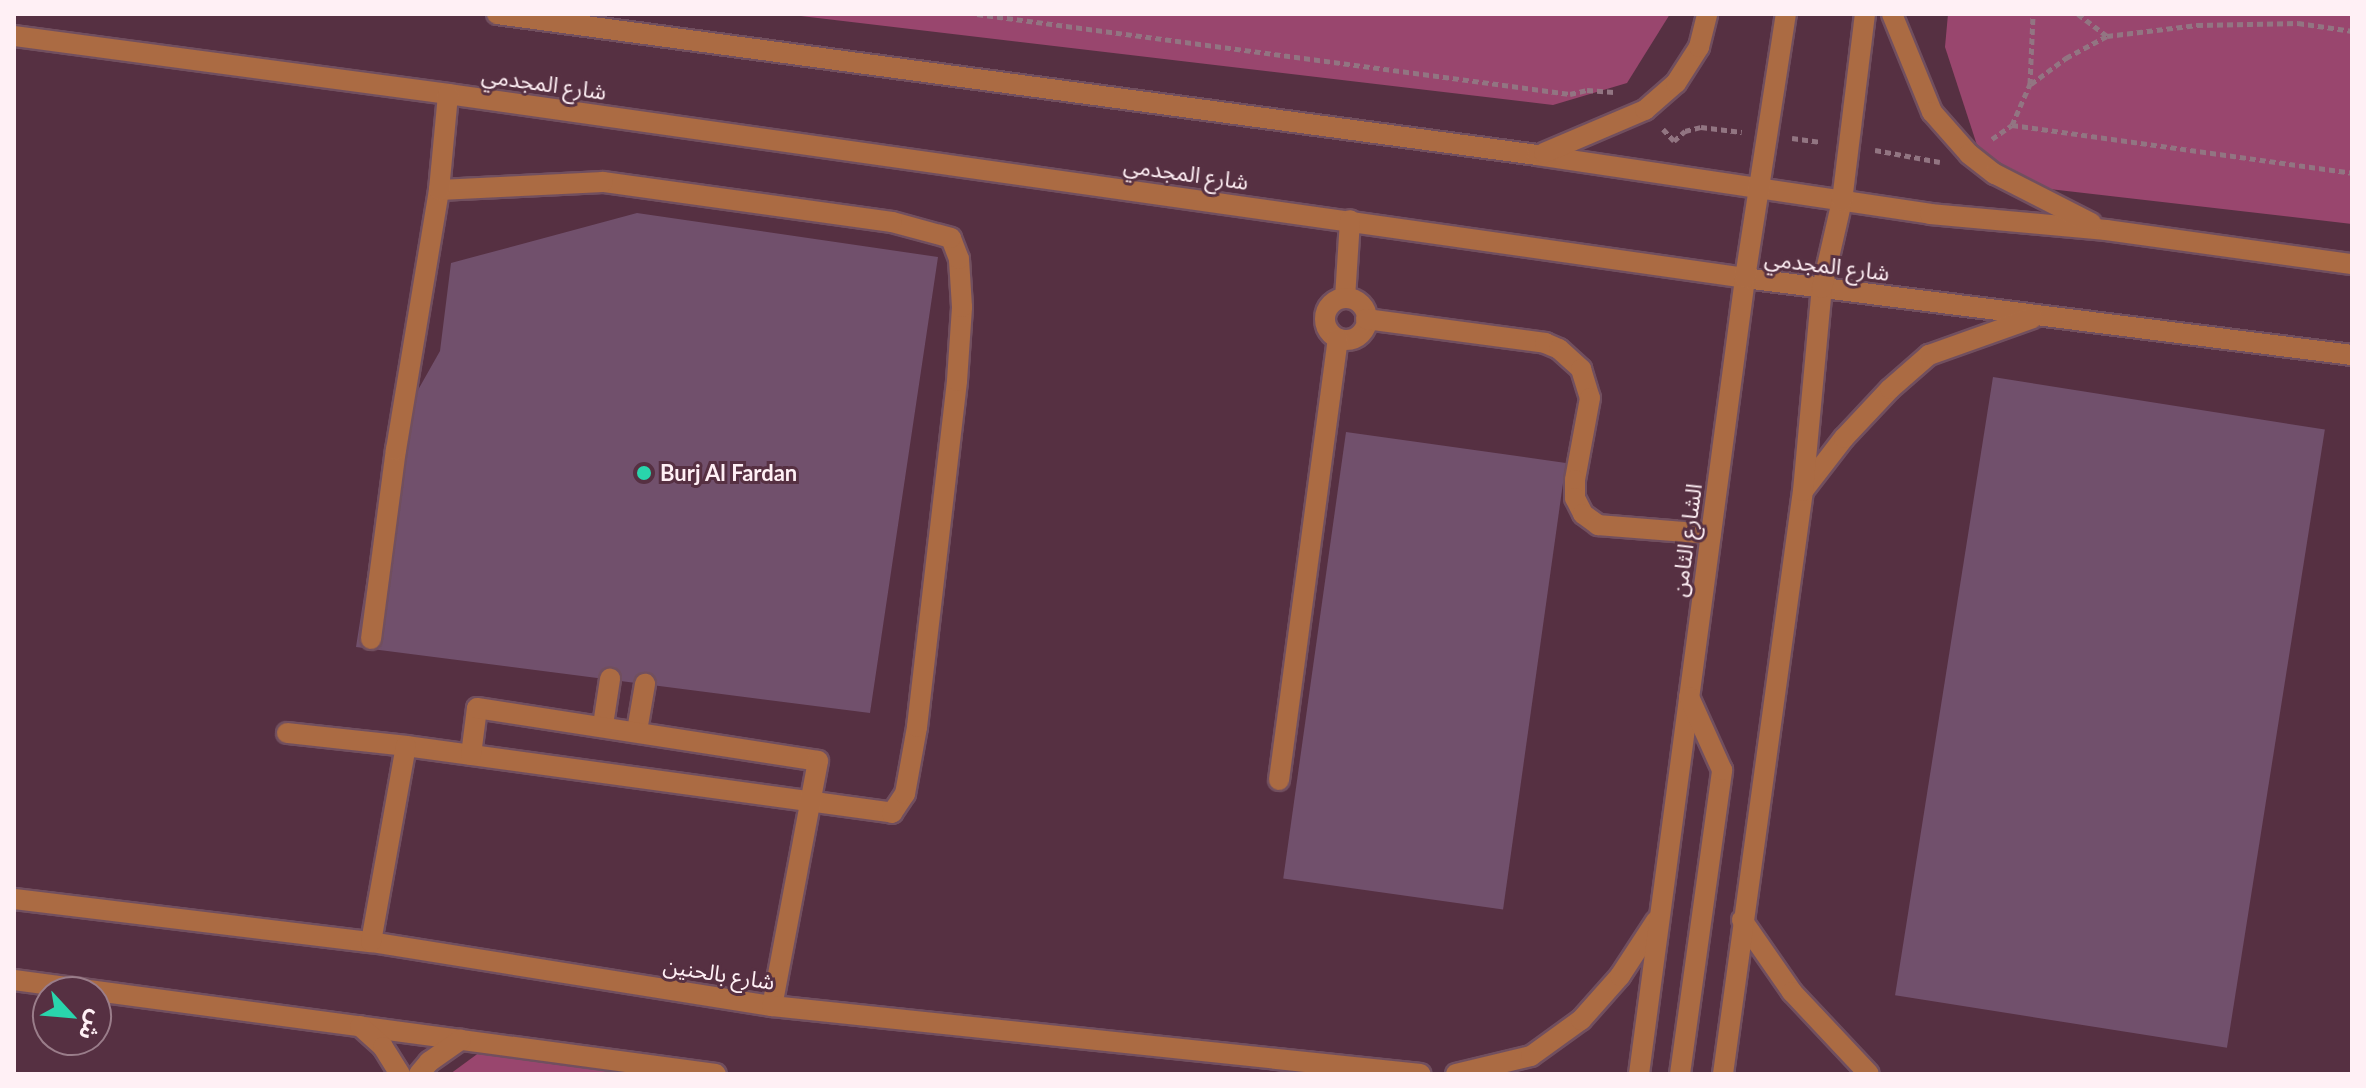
<!DOCTYPE html>
<meta charset="utf-8">
<style>
body{margin:0}
#map{position:relative;width:2366px;height:1088px;overflow:hidden;background:#563042;font-family:Lato,"Noto Sans Arabic",sans-serif}
div>[style]{position:absolute}
.green>*{inset:0;background:#99466e}
.building>*{inset:0;background:#71506c;transform-origin:0 0}
.path>*{height:5px;margin-top:-2.5px;transform-origin:0;background:repeating-linear-gradient(90deg,#927582 0 6px,transparent 0 10px)}
.roads{filter:drop-shadow(2px 0 #714f5f) drop-shadow(-2px 0 #714f5f) drop-shadow(0 2px #714f5f) drop-shadow(0 -2px #714f5f)}
.minor>*{height:20px;margin:-10px;padding:0 10px;transform-origin:10px;border-radius:10px;background:#ab6b43}
.minor>.ring{margin:-10px;padding:0;box-sizing:content-box;background:none;border:20px solid #ab6b43;border-radius:50%}
.dots>*{width:22px;height:22px;translate:-50% -50%;box-sizing:border-box;border:4px solid #563042;border-radius:50%}
span{translate:-50% -50%;white-space:nowrap;text-align:center;line-height:1.15;-webkit-text-stroke:6px #563042;paint-order:stroke}
.street-label{font-size:22px;color:#fff0f5}
.poi-label{font-size:22px;color:#fff0f5;font-weight:700}
.left{translate:0 -50%;text-align:left}
.frame{position:absolute;inset:0;border:16px solid #fff0f5;pointer-events:none}
.north{position:absolute;left:32px;top:976px;width:80px;height:80px;box-sizing:border-box;background:#563042;border:2px solid #9a7d8a;border-radius:50%;rotate:116deg;font-size:22px;font-weight:700;line-height:32px;text-align:center;color:#fff0f5}
.north::after{content:'';display:block;margin:auto;width:28px;height:36px;background:#29d5ac;clip-path:polygon(50% 0,100% 100%,50% 72%,0 100%)}
</style>
<div id="map">
<div class="green">
<i style="clip-path:polygon(784px 14px,1670px 14px,1627px 83px,1553px 105px)"></i>
<i style="clip-path:polygon(1948px 14px,2352px 14px,2352px 224px,1989px 182px,1945px 47px)"></i>
<i style="clip-path:polygon(480px 1052px,635px 1074px,450px 1074px)"></i>
</div>
<div class="building">
<i style="clip-path:polygon(637px 213px,938px 257px,870px 713px,356px 647px,388px 443px,440px 351px,451px 263px)"></i>
<i style="left:1993px;top:377px;width:336px;height:626px;rotate:9deg"></i>
<i style="left:1346px;top:432px;width:222px;height:451px;rotate:8deg"></i>
</div>
<div class="path">
<i style="left:977px;top:14px;width:598px;rotate:7.68deg"></i>
<i style="left:1570px;top:94px;width:17px;rotate:-13deg"></i>
<i style="left:1587px;top:90px;width:27px;rotate:4deg"></i>
<i style="left:2078px;top:14px;width:36px;rotate:37deg"></i>
<i style="left:2031px;top:84px;width:44px;rotate:-36.6deg"></i>
<i style="left:2066px;top:58px;width:47px;rotate:-28.2deg"></i>
<i style="left:2107px;top:36px;width:91px;rotate:-7deg"></i>
<i style="left:2197px;top:25px;width:101px;rotate:-1.1deg"></i>
<i style="left:2298px;top:23px;width:55px;rotate:8.4deg"></i>
<i style="left:2012px;top:125px;width:343px;rotate:8deg"></i>
<i style="left:1663px;top:129px;width:16px;rotate:47deg"></i>
<i style="left:1674px;top:141px;width:15px;rotate:-42deg"></i>
<i style="left:1685px;top:131px;width:16px;rotate:-14deg"></i>
<i style="left:1701px;top:127px;width:41px;rotate:7deg"></i>
<i style="left:1792px;top:138px;width:29px;rotate:8deg"></i>
<i style="left:1992px;top:139px;width:24px;rotate:-35deg"></i>
<i style="left:2012px;top:125px;width:45px;rotate:-66.3deg"></i>
<i style="left:2030px;top:84px;width:70px;rotate:-87.5deg"></i>
<i style="left:1875px;top:150px;width:66px;rotate:10.5deg"></i>
</div>
<div class="roads">
<div class="minor">
<i style="left:497px;top:14px;width:1050px;rotate:7.72deg"></i>
<i style="left:1537px;top:155px;width:397px;rotate:8.5deg"></i>
<i style="left:1930px;top:214px;width:177px;rotate:5.2deg"></i>
<i style="left:2106px;top:230px;width:248px;rotate:7.9deg"></i>
<i style="left:1892px;top:14px;width:106px;rotate:67.8deg"></i>
<i style="left:1932px;top:112px;width:56px;rotate:48.6deg"></i>
<i style="left:1969px;top:154px;width:33px;rotate:38deg"></i>
<i style="left:1995px;top:174px;width:108px;rotate:27deg"></i>
<i style="left:14px;top:36px;width:438px;rotate:7.6deg"></i>
<i style="left:448px;top:94px;width:1310px;rotate:8.07deg"></i>
<i style="left:1745px;top:278px;width:612px;rotate:7.23deg"></i>
<i style="left:1544px;top:153px;width:110px;rotate:-23.1deg"></i>
<i style="left:1645px;top:110px;width:41px;rotate:-41.1deg"></i>
<i style="left:1676px;top:83px;width:43px;rotate:-57.4deg"></i>
<i style="left:1699px;top:47px;width:34px;rotate:-76deg"></i>
<i style="left:1345px;top:298px;width:78px;rotate:-86.3deg"></i>
<i class="ring" style="left:1325px;top:298px;width:22px;height:22px"></i>
<i style="left:1366px;top:319px;width:181px;rotate:7.6deg"></i>
<i style="left:1545px;top:343px;width:15px;rotate:23deg"></i>
<i style="left:1559px;top:349px;width:30px;rotate:42deg"></i>
<i style="left:1581px;top:369px;width:30px;rotate:73deg"></i>
<i style="left:1590px;top:398px;width:83px;rotate:100.4deg"></i>
<i style="left:1575px;top:480px;width:18px;rotate:90deg"></i>
<i style="left:1575px;top:498px;width:18px;rotate:63deg"></i>
<i style="left:1583px;top:514px;width:19px;rotate:36deg"></i>
<i style="left:1598px;top:525px;width:113px;rotate:4.6deg"></i>
<i style="left:1803px;top:491px;width:67px;rotate:-52.3deg"></i>
<i style="left:1844px;top:438px;width:67px;rotate:-46.8deg"></i>
<i style="left:1890px;top:389px;width:52px;rotate:-41.1deg"></i>
<i style="left:1929px;top:355px;width:110px;rotate:-19.6deg"></i>
<i style="left:371px;top:639px;width:191px;rotate:-82.5deg"></i>
<i style="left:396px;top:450px;width:264px;rotate:-80.6deg"></i>
<i style="left:603px;top:725px;width:47px;rotate:-81.3deg"></i>
<i style="left:637px;top:731px;width:48px;rotate:-80.3deg"></i>
<i style="left:287px;top:733px;width:120px;rotate:6.2deg"></i>
<i style="left:406px;top:746px;width:491px;rotate:7.8deg"></i>
<i style="left:892px;top:813px;width:23px;rotate:-56deg"></i>
<i style="left:905px;top:794px;width:68px;rotate:-79.8deg"></i>
<i style="left:917px;top:727px;width:348px;rotate:-83.4deg"></i>
<i style="left:957px;top:381px;width:74px;rotate:-86.1deg"></i>
<i style="left:962px;top:307px;width:48px;rotate:-93.6deg"></i>
<i style="left:959px;top:259px;width:22px;rotate:-111deg"></i>
<i style="left:951px;top:238px;width:61px;rotate:-164.8deg"></i>
<i style="left:892px;top:222px;width:292px;rotate:-172.1deg"></i>
<i style="left:603px;top:182px;width:164px;rotate:177.2deg"></i>
<i style="left:439px;top:190px;width:96px;rotate:-84.6deg"></i>
<i style="left:471px;top:755px;width:47px;rotate:-82.7deg"></i>
<i style="left:477px;top:708px;width:345px;rotate:8.8deg"></i>
<i style="left:818px;top:761px;width:249px;rotate:100.6deg"></i>
<i style="left:1279px;top:780px;width:445px;rotate:-82.4deg"></i>
<i style="left:14px;top:899px;width:360px;rotate:6.9deg"></i>
<i style="left:371px;top:942px;width:406px;rotate:9.1deg"></i>
<i style="left:772px;top:1006px;width:652px;rotate:5.99deg"></i>
<i style="left:1742px;top:920px;width:88px;rotate:55.2deg"></i>
<i style="left:1792px;top:992px;width:112px;rotate:46.8deg"></i>
<i style="left:371px;top:942px;width:199px;rotate:-79.9deg"></i>
<i style="left:14px;top:980px;width:708px;rotate:7.63deg"></i>
<i style="left:360px;top:1026px;width:31px;rotate:42deg"></i>
<i style="left:383px;top:1047px;width:32px;rotate:58deg"></i>
<i style="left:419px;top:1074px;width:16px;rotate:-50deg"></i>
<i style="left:429px;top:1062px;width:39px;rotate:-35deg"></i>
<i style="left:1456px;top:1074px;width:77px;rotate:-13.5deg"></i>
<i style="left:1531px;top:1056px;width:62px;rotate:-35.8deg"></i>
<i style="left:1581px;top:1020px;width:59px;rotate:-48.4deg"></i>
<i style="left:1620px;top:976px;width:66px;rotate:-56.8deg"></i>
<i style="left:1639px;top:1074px;width:803px;rotate:-82.41deg"></i>
<i style="left:1745px;top:278px;width:267px;rotate:-81.2deg"></i>
<i style="left:1680px;top:1074px;width:307px;rotate:-82.1deg"></i>
<i style="left:1722px;top:770px;width:80px;rotate:-114.3deg"></i>
<i style="left:1723px;top:1074px;width:588px;rotate:-82.19deg"></i>
<i style="left:1803px;top:491px;width:204px;rotate:-84.7deg"></i>
<i style="left:1822px;top:288px;width:89px;rotate:-77.1deg"></i>
<i style="left:1842px;top:201px;width:188px;rotate:-83deg"></i>
</div>
</div>
<div class="dots">
<i style="left:644px;top:473px;background:#29d5ac"></i>
</div>
<div class="street-label">
<span style="left:544px;top:83px;rotate:8deg">شارع المجدمي</span>
<span style="left:1186px;top:173px;rotate:8deg">شارع المجدمي</span>
<span style="left:1827px;top:265px;rotate:7deg">شارع المجدمي</span>
<span style="left:1686px;top:540px;rotate:-82deg">الشارع الثامن</span>
<span style="left:719px;top:973px;rotate:9deg">شارع بالحنين</span>
</div>
<div class="poi-label">
<span class="left" style="left:660px;top:473px">Burj Al Fardan</span>
</div>
<div class="frame"></div>
<div class="north">ش</div>
</div>
